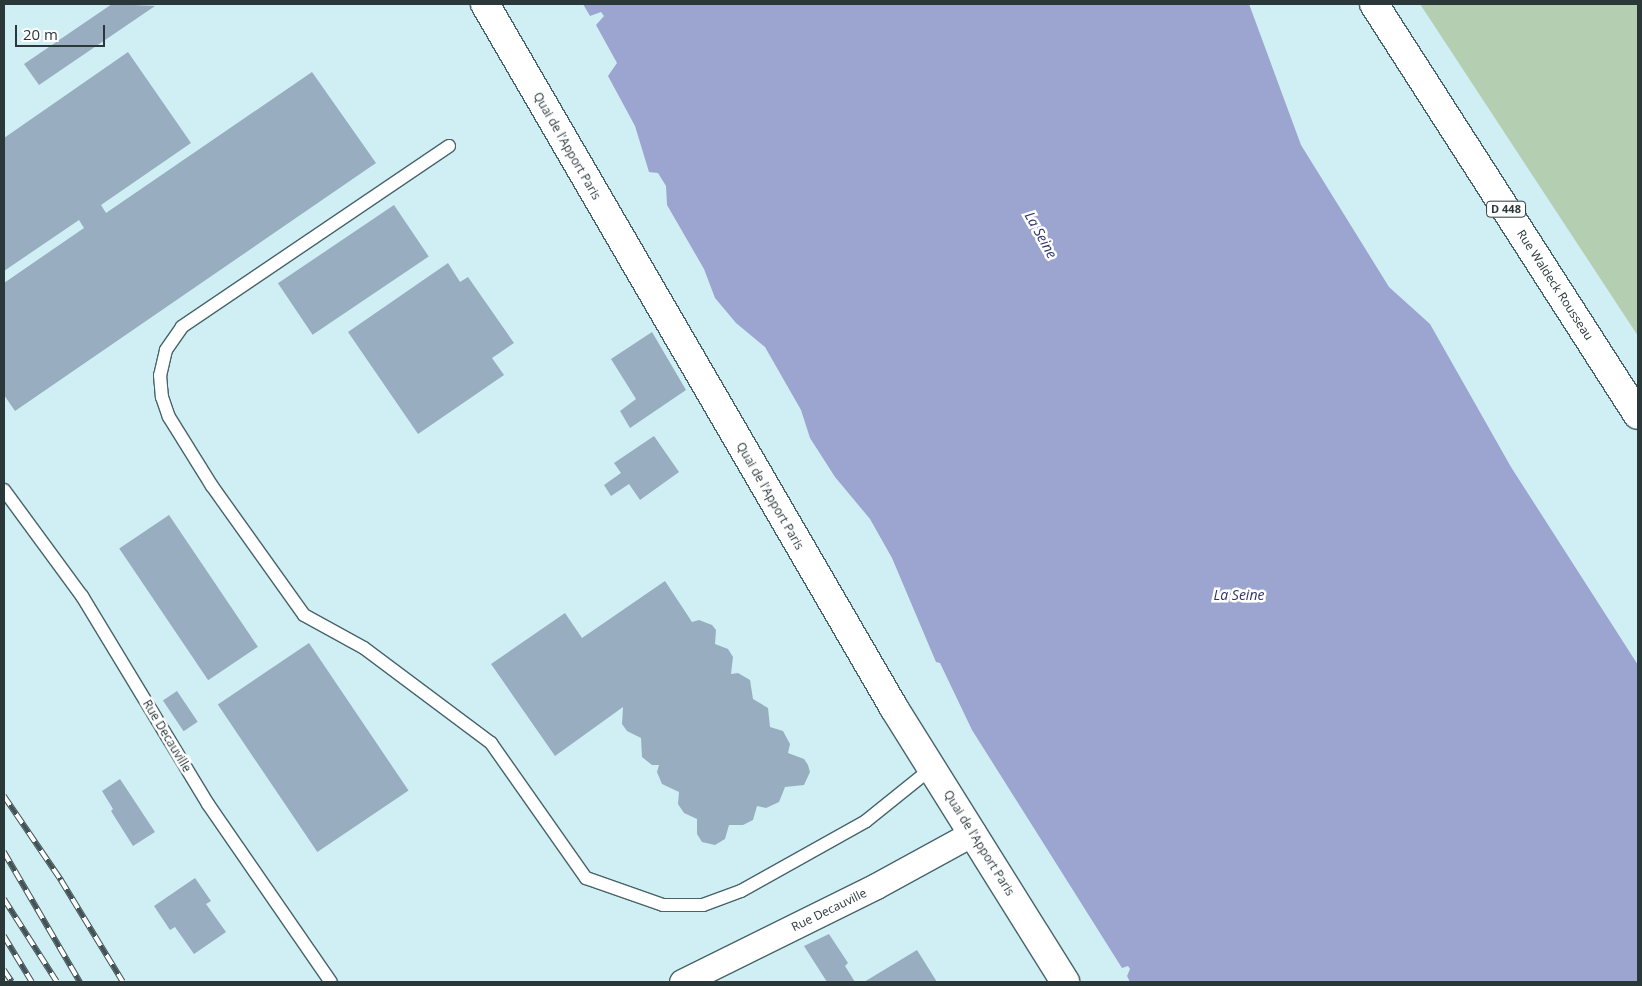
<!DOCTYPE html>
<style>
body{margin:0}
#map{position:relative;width:1642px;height:986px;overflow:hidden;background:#cfeff5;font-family:"Open Sans",sans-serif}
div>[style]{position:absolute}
.green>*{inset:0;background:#b4ceb2}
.water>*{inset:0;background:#9ca5cf}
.building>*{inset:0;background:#98adbf;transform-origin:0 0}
.roads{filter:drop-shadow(1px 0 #486469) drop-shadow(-1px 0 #486469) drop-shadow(0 1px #486469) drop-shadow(0 -1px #486469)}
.lane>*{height:12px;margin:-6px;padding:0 6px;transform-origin:6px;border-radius:6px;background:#fff}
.street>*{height:25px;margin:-12.5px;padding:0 12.5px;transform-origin:12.5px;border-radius:12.5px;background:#fff}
.secondary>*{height:28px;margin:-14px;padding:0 14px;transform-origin:14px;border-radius:14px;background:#fff}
.primary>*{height:28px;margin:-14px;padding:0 14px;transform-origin:14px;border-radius:14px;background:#fff}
.rail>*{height:5.5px;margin-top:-2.75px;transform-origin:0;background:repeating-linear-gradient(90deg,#fff 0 11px,#435355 0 22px);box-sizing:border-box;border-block:1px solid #435355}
span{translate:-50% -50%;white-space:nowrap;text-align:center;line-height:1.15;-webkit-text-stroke:5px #fff;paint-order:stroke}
.shield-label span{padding:1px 4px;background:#fff;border:1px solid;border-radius:4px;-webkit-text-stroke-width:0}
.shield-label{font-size:11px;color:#2b383a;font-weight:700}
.street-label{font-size:12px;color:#2b383a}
.water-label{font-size:14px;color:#2d3368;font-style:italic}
.frame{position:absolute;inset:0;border:5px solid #2b383a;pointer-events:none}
.scale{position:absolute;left:15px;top:25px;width:90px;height:22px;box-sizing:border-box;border:2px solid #2b383a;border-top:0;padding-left:6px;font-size:15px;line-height:18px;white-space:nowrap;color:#2b383a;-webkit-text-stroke:4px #fff;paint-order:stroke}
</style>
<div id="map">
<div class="green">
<i style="clip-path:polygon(1420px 4px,1638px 4px,1638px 336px)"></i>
</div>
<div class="water">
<i style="clip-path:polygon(583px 4px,1249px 4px,1301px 145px,1389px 287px,1430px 324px,1511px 467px,1638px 665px,1638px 982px,1130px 982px,1127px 976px,1130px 969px,1128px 966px,1122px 968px,972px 730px,940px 663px,936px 662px,892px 558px,870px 519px,835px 477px,810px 438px,801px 410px,765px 347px,736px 323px,715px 298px,704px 269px,667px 205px,666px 186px,658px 173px,649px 172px,635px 126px,608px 76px,617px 63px,596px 25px,604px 16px,601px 12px,590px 16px)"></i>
</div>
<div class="building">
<i style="clip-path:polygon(112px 4px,155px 6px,39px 85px,24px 64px)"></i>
<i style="clip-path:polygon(128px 52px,191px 143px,101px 205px,106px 213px,312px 72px,376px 163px,15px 411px,4px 395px,4px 283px,84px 228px,79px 220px,4px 271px,4px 138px)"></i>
<i style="left:394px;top:205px;width:62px;height:140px;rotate:56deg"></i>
<i style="clip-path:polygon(448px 263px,460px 282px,468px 277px,514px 343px,492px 358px,504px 375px,418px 434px,348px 332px)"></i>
<i style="clip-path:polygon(652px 332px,686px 390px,630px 428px,620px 411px,636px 399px,611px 359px)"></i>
<i style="clip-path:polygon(654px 436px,679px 472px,640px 500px,629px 484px,611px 496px,604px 485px,621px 473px,614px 463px)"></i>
<i style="left:169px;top:515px;width:159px;height:60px;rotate:56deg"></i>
<i style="clip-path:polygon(665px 581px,692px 622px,699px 620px,712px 625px,716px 630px,715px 644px,728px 649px,733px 657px,731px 674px,738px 673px,750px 680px,753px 699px,768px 708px,770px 727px,783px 731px,790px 744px,788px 753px,804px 759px,808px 765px,810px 772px,804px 785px,785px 787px,779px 802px,766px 808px,757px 806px,753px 820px,743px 825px,729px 825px,725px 839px,715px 845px,702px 842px,697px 834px,697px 819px,684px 813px,678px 804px,679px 792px,662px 784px,657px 772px,659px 765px,652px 765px,642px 757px,641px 738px,627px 731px,622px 724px,623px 707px,555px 756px,491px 664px,565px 613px,582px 638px)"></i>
<i style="left:309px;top:643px;width:178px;height:110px;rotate:56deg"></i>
<i style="left:177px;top:691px;width:37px;height:17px;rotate:56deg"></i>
<i style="clip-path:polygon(120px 779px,155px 832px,133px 846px,111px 811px,113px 809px,102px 791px)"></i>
<i style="clip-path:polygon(195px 878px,211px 901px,206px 904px,226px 932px,194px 954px,175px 927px,170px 930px,154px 906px)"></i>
<i style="clip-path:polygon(829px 934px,848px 963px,845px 966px,855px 982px,827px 982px,804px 946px)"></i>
<i style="clip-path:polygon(917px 950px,937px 982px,864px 982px)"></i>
</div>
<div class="roads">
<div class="lane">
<i style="left:449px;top:146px;width:323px;rotate:145.9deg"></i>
<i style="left:182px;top:327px;width:28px;rotate:125deg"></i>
<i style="left:166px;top:350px;width:26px;rotate:103deg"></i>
<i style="left:160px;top:375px;width:22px;rotate:85deg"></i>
<i style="left:162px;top:397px;width:21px;rotate:71deg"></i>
<i style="left:169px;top:417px;width:81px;rotate:58.1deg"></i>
<i style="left:212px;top:486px;width:158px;rotate:54.5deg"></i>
<i style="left:304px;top:615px;width:68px;rotate:28.8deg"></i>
<i style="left:364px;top:648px;width:159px;rotate:36.8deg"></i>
<i style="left:491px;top:743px;width:165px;rotate:54.9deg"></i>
<i style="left:586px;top:878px;width:82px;rotate:19.3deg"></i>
<i style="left:663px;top:905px;width:40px"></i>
<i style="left:703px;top:905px;width:40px;rotate:-20.2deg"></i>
<i style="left:741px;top:891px;width:143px;rotate:-29.2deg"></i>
<i style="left:866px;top:821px;width:85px;rotate:-38.8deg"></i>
<i style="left:4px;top:490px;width:132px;rotate:53.7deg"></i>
<i style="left:82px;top:596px;width:243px;rotate:58.8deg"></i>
<i style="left:208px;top:804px;width:216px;rotate:55.4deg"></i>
</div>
<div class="street">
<i style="left:682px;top:982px;width:216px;rotate:-26.3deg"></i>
<i style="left:876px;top:886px;width:111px;rotate:-28.7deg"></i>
</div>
<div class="secondary">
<i style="left:485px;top:4px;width:814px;rotate:59.84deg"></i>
<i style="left:894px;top:708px;width:323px;rotate:58deg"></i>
</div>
<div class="primary">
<i style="left:1374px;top:4px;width:488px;rotate:57.3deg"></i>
</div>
</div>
<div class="rail">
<i style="left:4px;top:796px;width:102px;rotate:55.8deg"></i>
<i style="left:61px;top:880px;width:119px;rotate:58.7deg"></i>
<i style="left:4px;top:852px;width:151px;rotate:59.7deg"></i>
<i style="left:4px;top:899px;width:98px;rotate:57.4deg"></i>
<i style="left:4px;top:936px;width:54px;rotate:58.7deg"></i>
<i style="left:4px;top:970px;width:14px;rotate:56deg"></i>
</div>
<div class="shield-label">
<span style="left:1506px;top:209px">D 448</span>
</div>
<div class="street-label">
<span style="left:567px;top:146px;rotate:60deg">Quai de l'Apport Paris</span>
<span style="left:1555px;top:285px;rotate:57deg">Rue Waldeck Rousseau</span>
<span style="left:770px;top:496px;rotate:60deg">Quai de l'Apport Paris</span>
<span style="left:167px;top:736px;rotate:59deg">Rue Decauville</span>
<span style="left:979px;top:843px;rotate:58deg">Quai de l'Apport Paris</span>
<span style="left:829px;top:910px;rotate:-26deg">Rue Decauville</span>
</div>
<div class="water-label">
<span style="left:1041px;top:235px;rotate:61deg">La Seine</span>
<span style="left:1239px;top:595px">La Seine</span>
</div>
<div class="frame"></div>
<div class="scale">20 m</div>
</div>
